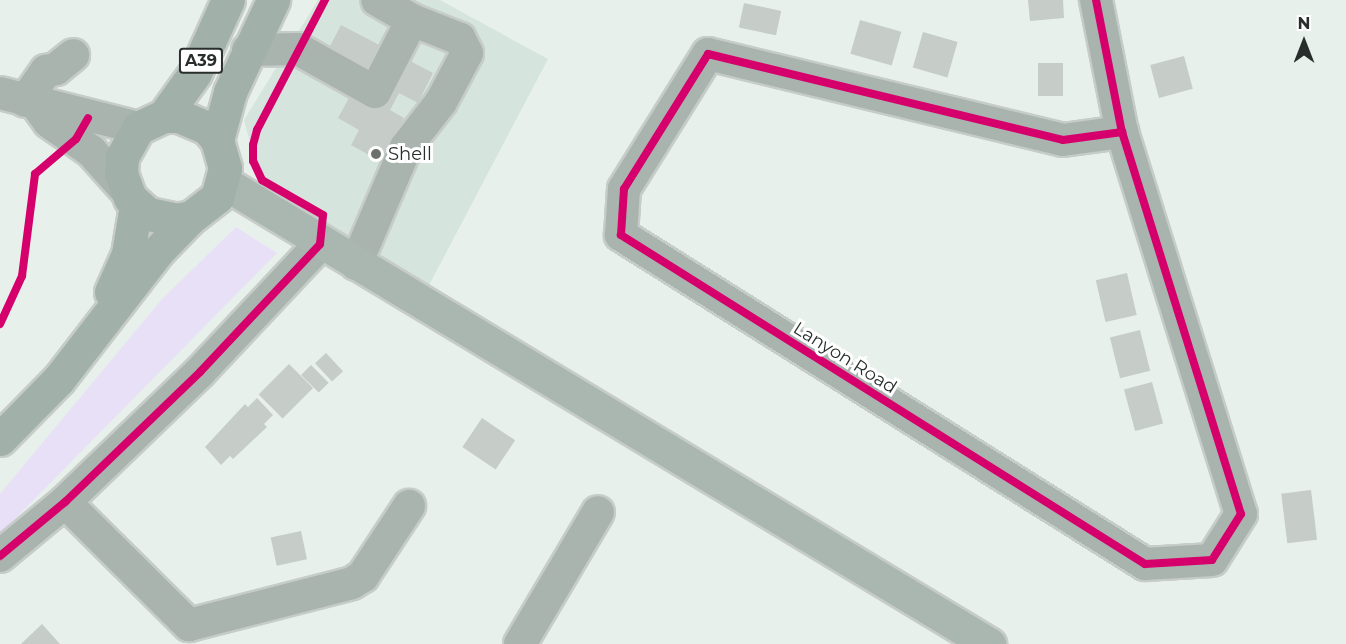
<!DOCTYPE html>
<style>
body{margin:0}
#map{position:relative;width:1346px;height:644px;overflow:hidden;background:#e8f0eb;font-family:Montserrat,sans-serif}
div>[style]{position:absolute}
.built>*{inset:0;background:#d5e4dc}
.green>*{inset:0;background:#e8e0f6}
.building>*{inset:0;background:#c6ccc8;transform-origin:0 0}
.roads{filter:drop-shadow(2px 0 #c6ccc8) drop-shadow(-2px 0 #c6ccc8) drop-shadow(0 2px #c6ccc8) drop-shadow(0 -2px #c6ccc8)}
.minor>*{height:32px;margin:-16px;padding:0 16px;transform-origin:16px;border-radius:16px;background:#aab4af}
.major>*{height:33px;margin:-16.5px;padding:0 16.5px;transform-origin:16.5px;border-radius:16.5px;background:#aab6b0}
.highway>*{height:33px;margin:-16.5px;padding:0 16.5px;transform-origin:16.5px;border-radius:16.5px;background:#a2b0aa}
.cycleway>*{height:8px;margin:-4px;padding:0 4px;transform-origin:4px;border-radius:4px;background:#d6006c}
.dots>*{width:16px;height:16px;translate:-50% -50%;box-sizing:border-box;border:3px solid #fff;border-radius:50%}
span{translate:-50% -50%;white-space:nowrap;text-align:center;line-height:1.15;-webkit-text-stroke:6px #fff;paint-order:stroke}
.shield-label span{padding:2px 4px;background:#fff;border:2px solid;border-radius:4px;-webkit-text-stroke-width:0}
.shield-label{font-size:16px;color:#282e2b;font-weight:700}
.poi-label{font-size:18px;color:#282e2b}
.left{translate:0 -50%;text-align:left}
.street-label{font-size:18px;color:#282e2b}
.north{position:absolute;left:1274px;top:12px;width:60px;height:60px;-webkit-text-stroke:4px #fff;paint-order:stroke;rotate:0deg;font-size:16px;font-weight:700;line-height:24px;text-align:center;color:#282e2b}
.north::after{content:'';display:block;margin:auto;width:21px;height:27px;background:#282e2b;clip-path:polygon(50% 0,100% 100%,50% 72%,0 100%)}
</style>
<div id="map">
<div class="built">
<i style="clip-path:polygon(318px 0,440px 0,548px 59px,427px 289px,263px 189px,244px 120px)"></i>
</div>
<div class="green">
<i style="clip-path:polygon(236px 227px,277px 253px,0 534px,0 494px,162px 299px)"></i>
</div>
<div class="building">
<i style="clip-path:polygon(1028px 0,1063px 0,1064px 18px,1030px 21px)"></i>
<i style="left:744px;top:3px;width:38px;height:25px;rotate:12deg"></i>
<i style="left:860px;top:20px;width:43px;height:35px;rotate:16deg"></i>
<i style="clip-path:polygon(341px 25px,433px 73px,418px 103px,399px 93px,390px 110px,404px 118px,380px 161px,351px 145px,359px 130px,338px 118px,349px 98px,340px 93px,353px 68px,326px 54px)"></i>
<i style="left:923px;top:32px;width:36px;height:37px;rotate:16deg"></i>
<i style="left:1184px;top:56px;width:34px;height:35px;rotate:75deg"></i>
<i style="left:1038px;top:63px;width:25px;height:33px"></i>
<i style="left:1127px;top:273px;width:43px;height:32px;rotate:77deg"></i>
<i style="left:1140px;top:330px;width:42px;height:31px;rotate:76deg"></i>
<i style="left:326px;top:353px;width:25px;height:15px;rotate:47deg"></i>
<i style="left:289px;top:364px;width:34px;height:43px;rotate:45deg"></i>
<i style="left:311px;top:365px;width:25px;height:14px;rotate:45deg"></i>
<i style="left:1152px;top:382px;width:43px;height:29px;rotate:75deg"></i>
<i style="clip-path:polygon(257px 398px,273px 415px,264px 424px,267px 427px,233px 459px,230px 456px,221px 465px,205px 447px,245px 404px,248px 407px)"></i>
<i style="left:482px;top:418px;width:40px;height:35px;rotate:34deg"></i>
<i style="left:1311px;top:490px;width:50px;height:30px;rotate:83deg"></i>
<i style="left:301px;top:531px;width:29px;height:31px;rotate:78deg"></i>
<i style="clip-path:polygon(42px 624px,60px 644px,21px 644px)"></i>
</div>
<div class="roads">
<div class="minor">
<i style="left:1096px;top:0;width:135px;rotate:78.9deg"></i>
<i style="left:1122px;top:132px;width:400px;rotate:72.7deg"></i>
<i style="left:1241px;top:514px;width:54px;rotate:122.2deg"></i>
<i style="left:1212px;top:560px;width:67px;rotate:176.6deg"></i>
<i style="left:1145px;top:564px;width:619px;rotate:-147.88deg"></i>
<i style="left:621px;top:235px;width:46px;rotate:-86.3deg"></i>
<i style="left:624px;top:189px;width:159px;rotate:-58.1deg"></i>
<i style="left:708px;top:54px;width:365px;rotate:13.6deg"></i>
<i style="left:1063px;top:140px;width:60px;rotate:-7.7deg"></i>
<i style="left:248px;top:50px;width:50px;rotate:-1.1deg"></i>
<i style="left:298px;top:49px;width:88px;rotate:29.2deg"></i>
<i style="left:375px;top:92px;width:81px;rotate:-62.8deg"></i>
<i style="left:412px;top:20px;width:40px;rotate:-150.3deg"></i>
<i style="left:0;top:93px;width:142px;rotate:14.2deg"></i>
<i style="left:25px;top:101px;width:37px;rotate:-55deg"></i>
<i style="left:46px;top:71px;width:10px;rotate:-11deg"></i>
<i style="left:56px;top:69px;width:22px;rotate:-39deg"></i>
<i style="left:39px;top:108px;width:17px;rotate:54deg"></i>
<i style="left:49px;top:122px;width:51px;rotate:34.6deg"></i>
<i style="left:91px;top:151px;width:51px;rotate:48.2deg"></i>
<i style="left:356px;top:264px;width:127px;rotate:-66.9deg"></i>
<i style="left:406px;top:147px;width:57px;rotate:-52.1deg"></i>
<i style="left:441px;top:102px;width:55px;rotate:-62deg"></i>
<i style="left:467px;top:53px;width:16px;rotate:-117deg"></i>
<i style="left:460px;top:39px;width:52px;rotate:-158.4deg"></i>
<i style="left:65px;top:502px;width:175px;rotate:44.8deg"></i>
<i style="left:189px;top:625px;width:168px;rotate:-14.4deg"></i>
<i style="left:352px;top:583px;width:13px;rotate:-32deg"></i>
<i style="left:363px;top:576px;width:84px;rotate:-56.7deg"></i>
<i style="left:0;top:556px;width:85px;rotate:-39.7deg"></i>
<i style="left:65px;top:502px;width:187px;rotate:-43.9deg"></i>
<i style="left:200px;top:372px;width:175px;rotate:-46.8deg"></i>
<i style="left:520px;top:644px;width:153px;rotate:-59.4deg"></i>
</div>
<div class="major">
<i style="left:223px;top:182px;width:895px;rotate:31.1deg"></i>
</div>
<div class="highway">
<i style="left:164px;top:116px;width:15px"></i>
<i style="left:179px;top:116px;width:30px;rotate:23deg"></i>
<i style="left:207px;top:128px;width:16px;rotate:50deg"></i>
<i style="left:217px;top:140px;width:29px;rotate:74deg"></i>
<i style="left:225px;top:168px;width:30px;rotate:105deg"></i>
<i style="left:217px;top:197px;width:33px;rotate:142deg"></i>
<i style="left:191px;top:217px;width:14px;rotate:168deg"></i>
<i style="left:177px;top:220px;width:30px;rotate:-168deg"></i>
<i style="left:148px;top:214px;width:24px;rotate:-138deg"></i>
<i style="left:130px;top:198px;width:27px;rotate:-110deg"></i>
<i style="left:121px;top:173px;width:16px;rotate:-86deg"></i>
<i style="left:122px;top:157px;width:33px;rotate:-61deg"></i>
<i style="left:138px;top:128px;width:29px;rotate:-25deg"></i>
<i style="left:164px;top:116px;width:53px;rotate:-54.2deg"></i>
<i style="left:195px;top:73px;width:80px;rotate:-65.7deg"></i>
<i style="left:217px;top:140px;width:50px;rotate:-74.8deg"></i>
<i style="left:230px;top:92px;width:102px;rotate:-64.9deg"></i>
<i style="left:111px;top:292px;width:42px;rotate:-65.9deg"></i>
<i style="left:128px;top:254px;width:50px;rotate:-80.7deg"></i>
<i style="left:0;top:439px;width:84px;rotate:-45.5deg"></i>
<i style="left:59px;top:379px;width:160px;rotate:-52.3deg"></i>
<i style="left:157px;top:252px;width:49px;rotate:-45.8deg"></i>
</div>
</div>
<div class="cycleway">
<i style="left:1096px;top:0;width:135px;rotate:78.9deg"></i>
<i style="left:1122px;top:132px;width:400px;rotate:72.7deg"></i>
<i style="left:1241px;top:514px;width:54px;rotate:122.2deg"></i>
<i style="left:1212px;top:560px;width:67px;rotate:176.6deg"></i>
<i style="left:1145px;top:564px;width:619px;rotate:-147.88deg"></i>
<i style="left:621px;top:235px;width:46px;rotate:-86.3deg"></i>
<i style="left:624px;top:189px;width:159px;rotate:-58.1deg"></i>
<i style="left:708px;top:54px;width:365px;rotate:13.6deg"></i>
<i style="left:1063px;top:140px;width:60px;rotate:-7.7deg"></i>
<i style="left:0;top:324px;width:53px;rotate:-65.4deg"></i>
<i style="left:22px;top:276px;width:103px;rotate:-82.7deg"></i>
<i style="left:35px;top:174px;width:54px;rotate:-40.5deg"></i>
<i style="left:76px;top:139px;width:24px;rotate:-60deg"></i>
<i style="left:0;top:556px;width:85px;rotate:-39.7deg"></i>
<i style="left:65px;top:502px;width:187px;rotate:-43.9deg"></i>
<i style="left:200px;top:372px;width:175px;rotate:-46.8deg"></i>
<i style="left:320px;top:244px;width:29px;rotate:-84deg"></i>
<i style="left:323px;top:215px;width:70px;rotate:-150.2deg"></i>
<i style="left:262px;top:180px;width:21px;rotate:-115deg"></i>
<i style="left:253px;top:161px;width:16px;rotate:-90deg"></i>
<i style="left:253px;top:145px;width:16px;rotate:-75deg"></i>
<i style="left:257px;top:130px;width:147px;rotate:-62.4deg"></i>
</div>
<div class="dots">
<i style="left:376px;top:154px;background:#6b726e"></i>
</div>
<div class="shield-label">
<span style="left:201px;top:61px">A39</span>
</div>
<div class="poi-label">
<span class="left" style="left:388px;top:154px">Shell</span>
</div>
<div class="street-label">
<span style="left:845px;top:358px;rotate:32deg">Lanyon Road</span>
</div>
<div class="north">N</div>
</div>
